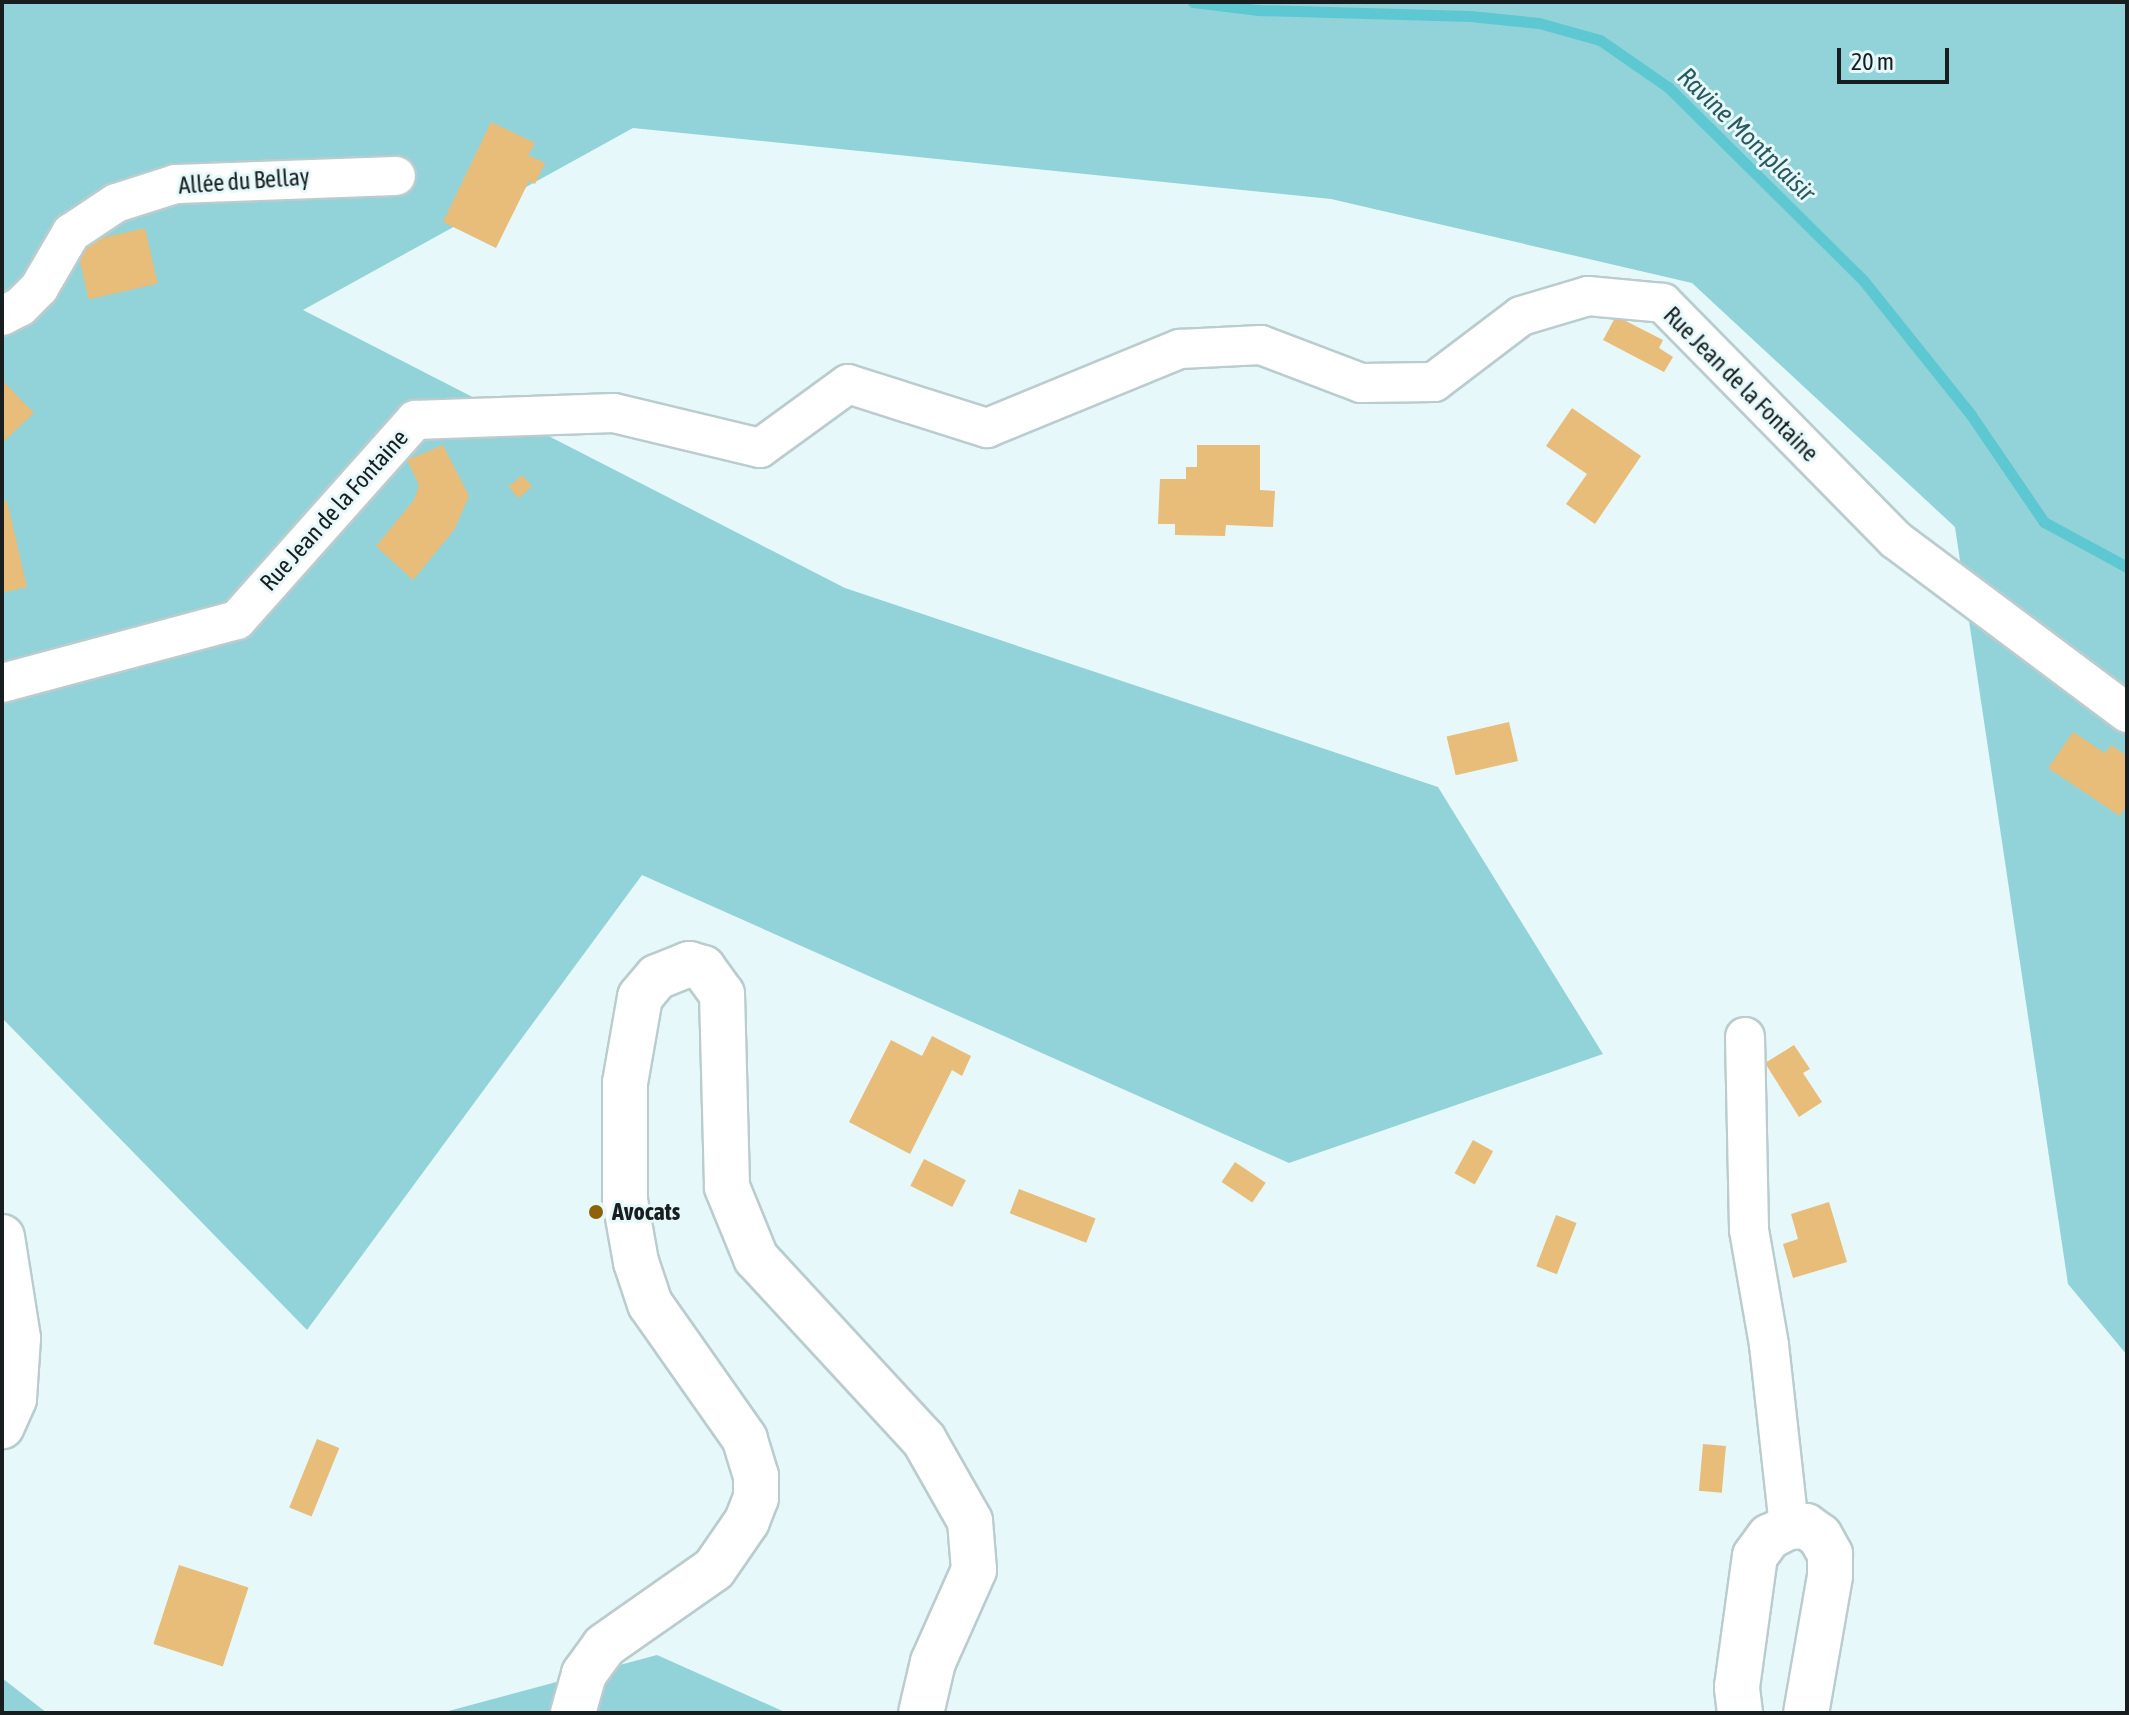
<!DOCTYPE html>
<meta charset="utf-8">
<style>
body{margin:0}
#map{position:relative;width:2129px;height:1715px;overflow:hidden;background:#e6f8fa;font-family:"Asap Condensed",sans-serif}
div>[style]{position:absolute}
.green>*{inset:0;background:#92d3d9}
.stream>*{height:11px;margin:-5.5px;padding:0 5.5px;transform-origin:5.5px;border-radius:5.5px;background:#5ec8d2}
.building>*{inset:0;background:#e8bc79;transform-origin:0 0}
.roads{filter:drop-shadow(2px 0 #baccce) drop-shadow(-2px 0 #baccce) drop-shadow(0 2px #baccce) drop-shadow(0 -2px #baccce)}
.minor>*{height:38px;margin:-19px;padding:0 19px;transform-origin:19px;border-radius:19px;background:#fff}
.major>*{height:44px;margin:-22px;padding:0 22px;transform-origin:22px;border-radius:22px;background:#fff}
.dots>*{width:22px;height:22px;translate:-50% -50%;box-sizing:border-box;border:4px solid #e6f8fa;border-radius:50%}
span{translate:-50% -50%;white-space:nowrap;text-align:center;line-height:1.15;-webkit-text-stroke:6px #e6f8fa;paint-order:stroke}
.street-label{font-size:24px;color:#181e1f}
.poi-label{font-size:24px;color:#181e1f;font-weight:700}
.left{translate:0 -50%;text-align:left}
.water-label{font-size:26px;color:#2a595d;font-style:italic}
.frame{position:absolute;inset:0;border:4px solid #181e1f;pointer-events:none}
.scale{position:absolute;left:1837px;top:48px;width:112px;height:36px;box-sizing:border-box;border:4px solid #181e1f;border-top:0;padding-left:10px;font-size:24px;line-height:28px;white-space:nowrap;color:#181e1f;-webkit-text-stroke:6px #e6f8fa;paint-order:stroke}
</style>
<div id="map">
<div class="green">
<i style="clip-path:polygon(2px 2px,2127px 2px,2127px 1355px,2068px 1284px,1955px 527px,1692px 283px,1331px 199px,633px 128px,303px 310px,845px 588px,1438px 787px,1603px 1054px,1289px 1163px,642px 875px,307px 1330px,2px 1018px)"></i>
<i style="clip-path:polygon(657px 1655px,787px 1713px,441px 1713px)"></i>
<i style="clip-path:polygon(2px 1678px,47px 1713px,2px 1713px)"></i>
</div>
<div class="stream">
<i style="left:1193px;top:2px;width:64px;rotate:7.1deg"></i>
<i style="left:1257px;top:10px;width:213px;rotate:1.6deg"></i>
<i style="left:1470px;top:16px;width:69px;rotate:5.8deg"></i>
<i style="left:1539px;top:23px;width:63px;rotate:15.6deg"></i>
<i style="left:1600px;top:40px;width:83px;rotate:34.7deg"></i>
<i style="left:1668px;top:87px;width:274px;rotate:44.7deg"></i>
<i style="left:1863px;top:280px;width:173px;rotate:51.3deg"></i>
<i style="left:1971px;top:415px;width:130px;rotate:55.7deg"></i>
<i style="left:2044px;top:522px;width:94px;rotate:28.5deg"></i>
</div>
<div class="building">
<i style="clip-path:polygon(491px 122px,535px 143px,528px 155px,545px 163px,535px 184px,529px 181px,496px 248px,443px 222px)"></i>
<i style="left:145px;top:228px;width:57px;height:71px;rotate:77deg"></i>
<i style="clip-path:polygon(1616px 316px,1663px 340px,1659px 348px,1673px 357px,1664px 372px,1603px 340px)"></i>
<i style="clip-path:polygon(2px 380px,34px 413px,2px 443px)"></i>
<i style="clip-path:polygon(1572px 408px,1641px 456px,1595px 524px,1566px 504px,1587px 474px,1546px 446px)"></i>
<i style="clip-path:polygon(443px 445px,469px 496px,454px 530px,413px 580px,376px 546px,414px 500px,419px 485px,407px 460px)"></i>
<i style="clip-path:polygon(1197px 445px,1260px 445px,1260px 490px,1275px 491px,1273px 527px,1226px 525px,1225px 536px,1175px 535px,1175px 524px,1158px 524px,1160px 479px,1186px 479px,1186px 467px,1197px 467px)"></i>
<i style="left:522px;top:475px;width:15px;height:18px;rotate:48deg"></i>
<i style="clip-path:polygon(7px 501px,27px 587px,2px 593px,2px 502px)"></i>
<i style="left:1509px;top:722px;width:40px;height:64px;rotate:77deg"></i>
<i style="clip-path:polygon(2073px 732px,2105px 753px,2111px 745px,2127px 756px,2127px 804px,2120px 816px,2048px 768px)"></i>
<i style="clip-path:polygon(932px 1036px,971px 1056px,962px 1076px,952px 1070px,910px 1154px,849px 1122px,891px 1040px,922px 1056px)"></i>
<i style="clip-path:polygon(1794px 1045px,1810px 1069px,1803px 1073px,1822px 1102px,1799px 1117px,1765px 1063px)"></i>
<i style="left:1473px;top:1140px;width:23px;height:38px;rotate:29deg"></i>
<i style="left:924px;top:1159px;width:47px;height:30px;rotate:27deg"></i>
<i style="left:1235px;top:1162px;width:37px;height:24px;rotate:34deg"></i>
<i style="left:1019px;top:1189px;width:82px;height:26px;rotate:21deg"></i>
<i style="clip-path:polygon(1829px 1202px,1847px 1262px,1793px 1278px,1783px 1244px,1798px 1239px,1791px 1214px)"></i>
<i style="left:1556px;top:1215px;width:22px;height:55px;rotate:21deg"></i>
<i style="left:317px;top:1439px;width:24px;height:74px;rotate:22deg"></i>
<i style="left:1703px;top:1444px;width:23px;height:47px;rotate:5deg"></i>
<i style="left:179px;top:1565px;width:73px;height:83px;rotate:18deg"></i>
</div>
<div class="roads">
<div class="minor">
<i style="left:2px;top:316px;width:20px;rotate:-27deg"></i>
<i style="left:20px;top:307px;width:27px;rotate:-45deg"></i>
<i style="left:39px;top:288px;width:64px;rotate:-59.8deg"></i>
<i style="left:71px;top:233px;width:54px;rotate:-33.7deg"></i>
<i style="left:116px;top:203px;width:63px;rotate:-17.6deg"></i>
<i style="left:176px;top:184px;width:220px;rotate:-2.1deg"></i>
<i style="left:2px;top:683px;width:243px;rotate:-15deg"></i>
<i style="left:237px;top:620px;width:268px;rotate:-48.3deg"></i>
<i style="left:415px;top:420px;width:199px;rotate:-2deg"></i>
<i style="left:614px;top:413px;width:150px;rotate:13.5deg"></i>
<i style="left:760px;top:448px;width:109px;rotate:-36deg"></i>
<i style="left:848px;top:384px;width:146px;rotate:17.6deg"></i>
<i style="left:987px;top:428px;width:209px;rotate:-22.3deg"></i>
<i style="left:1180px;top:349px;width:81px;rotate:-2.8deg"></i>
<i style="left:1261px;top:345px;width:107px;rotate:20.8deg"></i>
<i style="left:1361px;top:383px;width:73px;rotate:-0.8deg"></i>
<i style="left:1434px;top:382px;width:109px;rotate:-37.2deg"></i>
<i style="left:1521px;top:316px;width:70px;rotate:-16.6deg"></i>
<i style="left:1588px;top:296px;width:75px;rotate:5.3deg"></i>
<i style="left:1663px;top:303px;width:332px;rotate:45.5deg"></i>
<i style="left:1896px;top:540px;width:289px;rotate:36.8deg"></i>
<i style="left:1745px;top:1037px;width:193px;rotate:88.8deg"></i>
<i style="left:1749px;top:1230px;width:117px;rotate:80.1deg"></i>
<i style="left:1769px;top:1345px;width:183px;rotate:83.7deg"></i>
</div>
<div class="major">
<i style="left:2px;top:1237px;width:102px;rotate:81deg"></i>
<i style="left:18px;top:1338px;width:61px;rotate:93.8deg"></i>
<i style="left:14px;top:1399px;width:30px;rotate:114deg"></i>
<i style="left:573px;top:1713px;width:41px;rotate:-74.2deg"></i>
<i style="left:584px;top:1674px;width:34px;rotate:-54deg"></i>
<i style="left:604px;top:1646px;width:134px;rotate:-35deg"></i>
<i style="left:714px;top:1569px;width:58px;rotate:-55.5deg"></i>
<i style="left:747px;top:1521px;width:25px;rotate:-69deg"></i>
<i style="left:756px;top:1498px;width:22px;rotate:-90deg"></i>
<i style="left:756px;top:1476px;width:39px;rotate:-107deg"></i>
<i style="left:745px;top:1439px;width:165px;rotate:-125.1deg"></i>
<i style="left:650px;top:1304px;width:44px;rotate:-108.4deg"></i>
<i style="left:636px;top:1262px;width:63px;rotate:-100.1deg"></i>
<i style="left:625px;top:1200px;width:117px;rotate:-90deg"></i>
<i style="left:625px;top:1083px;width:87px;rotate:-80.1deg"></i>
<i style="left:640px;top:997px;width:26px;rotate:-50deg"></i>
<i style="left:657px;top:977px;width:35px;rotate:-22deg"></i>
<i style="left:689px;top:964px;width:15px;rotate:16deg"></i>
<i style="left:703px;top:968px;width:32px;rotate:54deg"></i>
<i style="left:722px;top:994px;width:193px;rotate:88.5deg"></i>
<i style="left:727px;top:1187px;width:77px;rotate:67.8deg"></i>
<i style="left:756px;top:1258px;width:248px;rotate:47.3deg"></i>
<i style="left:924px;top:1440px;width:93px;rotate:60.4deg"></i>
<i style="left:970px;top:1521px;width:49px;rotate:85.3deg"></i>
<i style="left:974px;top:1570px;width:101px;rotate:114deg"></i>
<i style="left:933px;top:1662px;width:52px;rotate:103.2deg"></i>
<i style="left:1740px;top:1713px;width:26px;rotate:-97deg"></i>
<i style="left:1737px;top:1687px;width:132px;rotate:-82.2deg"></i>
<i style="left:1755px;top:1556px;width:24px;rotate:-54deg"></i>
<i style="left:1769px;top:1537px;width:22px;rotate:-27deg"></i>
<i style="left:1789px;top:1527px;width:17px;rotate:-3deg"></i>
<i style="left:1806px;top:1526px;width:17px;rotate:36deg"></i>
<i style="left:1820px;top:1536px;width:21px;rotate:61deg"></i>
<i style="left:1830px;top:1554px;width:22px;rotate:90deg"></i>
<i style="left:1830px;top:1576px;width:139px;rotate:99.9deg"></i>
</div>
</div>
<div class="dots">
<i style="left:596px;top:1212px;background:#8e6209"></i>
</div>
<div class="street-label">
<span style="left:244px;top:181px;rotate:-4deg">Allée du Bellay</span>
<span style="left:1741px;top:384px;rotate:45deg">Rue Jean de la Fontaine</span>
<span style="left:334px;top:510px;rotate:-48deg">Rue Jean de la Fontaine</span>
</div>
<div class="poi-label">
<span class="left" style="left:612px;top:1212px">Avocats</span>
</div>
<div class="water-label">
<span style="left:1746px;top:135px;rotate:44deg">Ravine Montplaisir</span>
</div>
<div class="frame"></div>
<div class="scale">20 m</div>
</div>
